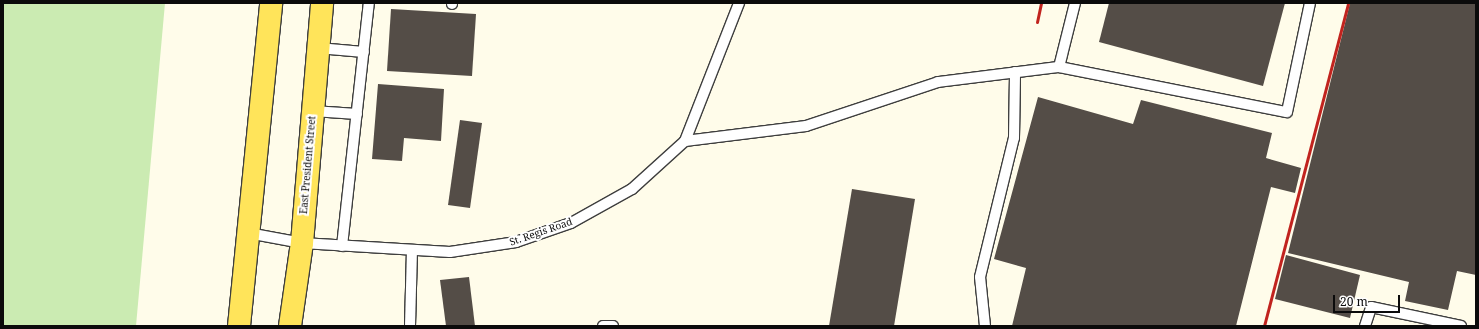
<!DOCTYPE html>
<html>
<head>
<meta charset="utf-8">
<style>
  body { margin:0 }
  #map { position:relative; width:1479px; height:329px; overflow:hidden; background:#fffcea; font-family:"Noto Serif",serif }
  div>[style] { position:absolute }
  .green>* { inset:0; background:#cbebb2 }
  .building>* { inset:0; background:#544d47 }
  .roads { filter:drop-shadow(1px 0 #3e3e3e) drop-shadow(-1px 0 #3e3e3e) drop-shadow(0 1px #3e3e3e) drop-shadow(0 -1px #3e3e3e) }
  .service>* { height:10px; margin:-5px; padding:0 5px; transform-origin:5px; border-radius:5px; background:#fff }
  .primary>* { height:22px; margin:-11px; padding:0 11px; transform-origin:11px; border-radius:11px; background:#ffe45a }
  .rail>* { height:3px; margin:-1.5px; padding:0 1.5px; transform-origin:1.5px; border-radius:1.5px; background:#c1231e }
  span { translate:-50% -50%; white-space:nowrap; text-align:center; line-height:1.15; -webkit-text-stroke:4px #fff; paint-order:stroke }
  .street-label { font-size:10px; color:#0b0b0b }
  .frame { position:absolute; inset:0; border:4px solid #0b0b0b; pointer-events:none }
  .scale { position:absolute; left:1333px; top:295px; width:67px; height:18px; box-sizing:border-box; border:2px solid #0b0b0b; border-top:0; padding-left:5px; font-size:12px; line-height:14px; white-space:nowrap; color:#0b0b0b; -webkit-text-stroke:3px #fff; paint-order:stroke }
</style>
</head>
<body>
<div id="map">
  <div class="green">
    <div style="clip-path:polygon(3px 3px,165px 3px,136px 326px,3px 326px)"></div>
  </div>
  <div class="building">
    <div style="clip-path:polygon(1109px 3px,1285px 3px,1263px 86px,1099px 42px)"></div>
    <div style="clip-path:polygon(1350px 3px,1476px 3px,1476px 275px,1457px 271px,1448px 310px,1405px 301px,1409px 282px,1288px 253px)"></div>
    <div style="clip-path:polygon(391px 9px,476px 14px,472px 76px,387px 71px)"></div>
    <div style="clip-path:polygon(378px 84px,444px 89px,441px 141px,404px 138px,402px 161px,372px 159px)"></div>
    <div style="clip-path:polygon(1038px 97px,1133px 124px,1141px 100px,1272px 133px,1266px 158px,1301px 168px,1295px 193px,1271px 187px,1236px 326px,1012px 326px,1026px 268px,994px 259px)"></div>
    <div style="clip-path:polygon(460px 120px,482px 123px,470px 208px,448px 205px)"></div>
    <div style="clip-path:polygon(852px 189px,915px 199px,894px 326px,829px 326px)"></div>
    <div style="clip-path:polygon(1286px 255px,1360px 275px,1350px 318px,1275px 299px)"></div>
    <div style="clip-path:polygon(469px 277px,475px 326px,446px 326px,440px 280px)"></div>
  </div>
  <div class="roads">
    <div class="service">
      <div style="left:1075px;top:3px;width:66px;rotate:104deg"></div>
      <div style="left:1059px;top:67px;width:232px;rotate:11.2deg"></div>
      <div style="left:1287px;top:112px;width:111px;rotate:-78.1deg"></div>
      <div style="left:452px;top:4px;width:1px;rotate:-90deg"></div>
      <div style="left:318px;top:48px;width:46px;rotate:5deg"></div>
      <div style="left:313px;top:111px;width:44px;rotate:3.9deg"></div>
      <div style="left:685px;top:141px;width:122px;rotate:-7.1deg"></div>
      <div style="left:806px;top:126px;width:139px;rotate:-18.4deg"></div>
      <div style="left:938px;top:82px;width:122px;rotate:-7.1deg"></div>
      <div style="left:248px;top:233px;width:55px;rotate:10.5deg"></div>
      <div style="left:302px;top:243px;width:148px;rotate:3.5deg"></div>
      <div style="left:450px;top:252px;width:67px;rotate:-8.6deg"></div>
      <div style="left:516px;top:242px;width:58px;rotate:-19.1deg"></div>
      <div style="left:571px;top:223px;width:70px;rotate:-29.1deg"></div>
      <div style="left:632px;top:189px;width:72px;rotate:-42.2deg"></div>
      <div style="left:685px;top:141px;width:148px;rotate:-68.6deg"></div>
      <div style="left:342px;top:246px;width:244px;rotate:-83.7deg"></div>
      <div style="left:410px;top:326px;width:75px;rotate:-88.5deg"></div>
      <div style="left:603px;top:326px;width:10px"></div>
      <div style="left:985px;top:326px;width:49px;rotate:-95.8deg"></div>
      <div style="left:980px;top:277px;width:143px;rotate:-76.3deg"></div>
      <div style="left:1014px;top:138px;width:66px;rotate:-89.1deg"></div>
      <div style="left:1365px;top:326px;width:20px;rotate:-72deg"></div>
      <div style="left:1371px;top:307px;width:92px;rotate:11.9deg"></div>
    </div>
    <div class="primary">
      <div style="left:239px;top:326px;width:325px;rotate:-84.3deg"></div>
      <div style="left:290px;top:326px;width:84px;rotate:-81.8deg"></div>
      <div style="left:302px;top:243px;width:241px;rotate:-85.2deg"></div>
    </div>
  </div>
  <div class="rail">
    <div style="left:1037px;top:22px;width:19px;rotate:-78deg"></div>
    <div style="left:1264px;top:326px;width:334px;rotate:-75.4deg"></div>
  </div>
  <div class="street-label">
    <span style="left:308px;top:165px;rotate:-85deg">East President Street</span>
    <span style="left:541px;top:232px;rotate:-19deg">St. Regis Road</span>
  </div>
  <div class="frame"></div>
  <div class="scale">20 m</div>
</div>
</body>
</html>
